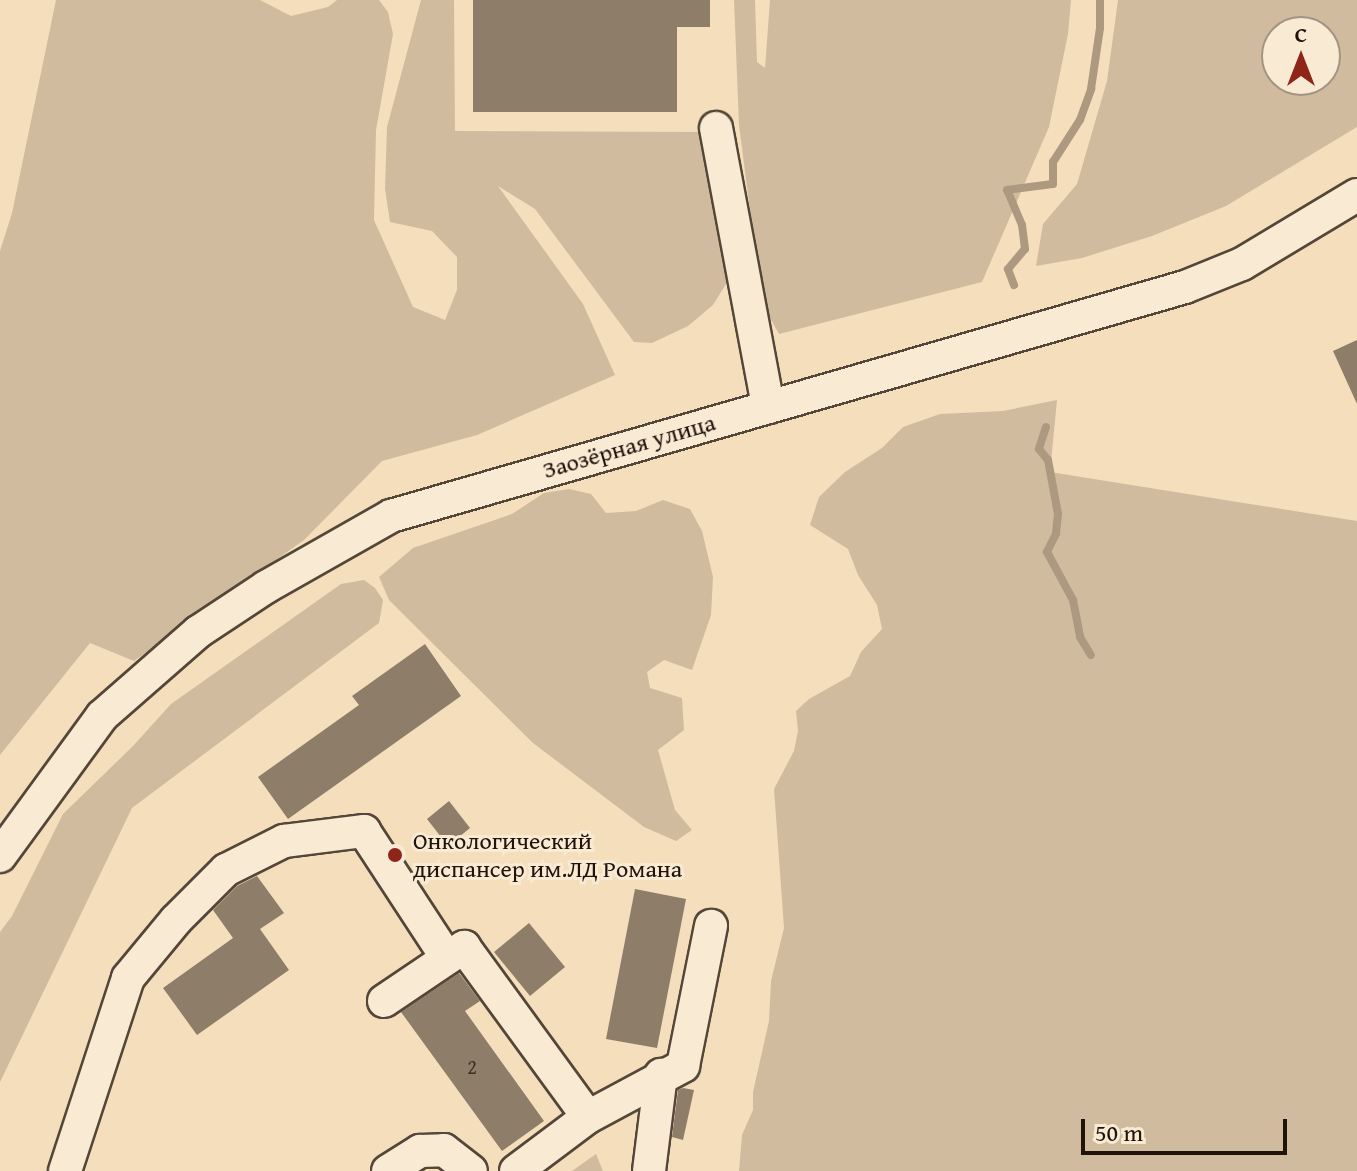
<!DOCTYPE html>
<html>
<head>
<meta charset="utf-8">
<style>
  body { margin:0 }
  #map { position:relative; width:1357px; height:1171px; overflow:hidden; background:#f4debc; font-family:"Gentium Book Plus",serif }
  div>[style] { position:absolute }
  .green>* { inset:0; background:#d0bb9e }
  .stream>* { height:8px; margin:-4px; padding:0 4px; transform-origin:4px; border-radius:4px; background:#ac9980 }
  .building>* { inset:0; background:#8e7d68 }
  .roads { filter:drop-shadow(2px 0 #544638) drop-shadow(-2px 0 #544638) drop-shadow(0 2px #544638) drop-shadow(0 -2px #544638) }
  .minor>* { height:32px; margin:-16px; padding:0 16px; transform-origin:16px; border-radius:16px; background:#f8ead3 }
  .dots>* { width:22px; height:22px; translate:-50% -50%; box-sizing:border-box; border:4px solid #f8ead3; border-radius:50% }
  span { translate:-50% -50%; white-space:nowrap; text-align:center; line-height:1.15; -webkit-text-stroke:6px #f8ead3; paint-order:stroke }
  .number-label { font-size:20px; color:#3b2e23 }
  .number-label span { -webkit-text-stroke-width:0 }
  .street-label { font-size:24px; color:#1f130c }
  .poi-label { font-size:24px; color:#1f130c }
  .left { translate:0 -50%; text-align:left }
  .north { position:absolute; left:1261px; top:16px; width:80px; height:80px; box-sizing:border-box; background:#f8ead3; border:2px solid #a19483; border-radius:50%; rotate:0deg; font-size:22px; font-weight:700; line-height:32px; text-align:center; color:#1f130c }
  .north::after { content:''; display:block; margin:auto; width:28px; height:36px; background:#8f2418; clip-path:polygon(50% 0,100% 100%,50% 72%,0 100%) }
  .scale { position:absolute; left:1081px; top:1119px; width:206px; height:36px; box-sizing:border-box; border:4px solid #1f130c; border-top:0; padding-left:10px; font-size:24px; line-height:28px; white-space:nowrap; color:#1f130c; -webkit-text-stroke:6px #f8ead3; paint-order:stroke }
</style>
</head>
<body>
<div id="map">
  <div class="green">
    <div style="clip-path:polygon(56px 0,260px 0,291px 16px,328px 7px,337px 0,379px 0,388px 12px,393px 34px,376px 130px,374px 220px,413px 307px,445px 320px,457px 290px,457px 257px,432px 231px,390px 222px,385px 189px,387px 127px,421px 0,454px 0,455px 131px,707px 132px,729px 279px,713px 305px,688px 326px,652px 343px,634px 342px,535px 209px,498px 186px,583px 304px,615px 375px,477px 435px,382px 461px,304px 540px,134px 661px,90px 643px,0 755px,0 251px,12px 213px)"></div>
    <div style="clip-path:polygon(734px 0,755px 0,757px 62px,765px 68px,770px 0,1071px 0,1068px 34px,1049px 127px,982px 282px,779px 334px,762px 303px,739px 125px)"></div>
    <div style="clip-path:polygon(evenodd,1118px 0,1357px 0,1357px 127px,1226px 206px,1152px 236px,1082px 258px,1036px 266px,1043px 224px,1077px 184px,1107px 81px,1118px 0,1277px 32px,1325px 32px,1325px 80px,1277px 80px,1277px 32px)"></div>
    <div style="clip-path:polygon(1057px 400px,1050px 472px,1357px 521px,1357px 1171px,739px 1171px,742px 1135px,753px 1110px,753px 1092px,769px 1021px,771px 981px,784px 928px,774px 789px,794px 751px,798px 731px,796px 711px,809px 699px,850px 676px,861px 652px,882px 629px,877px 605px,858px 575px,848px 549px,810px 525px,819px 497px,845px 472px,882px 448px,903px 427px,940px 414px,1003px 411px)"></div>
    <div style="clip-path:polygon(569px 489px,591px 494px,606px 513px,636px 511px,663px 500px,690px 509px,702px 531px,713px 577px,711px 615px,692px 670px,664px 660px,647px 672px,650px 688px,682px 698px,684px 730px,658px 750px,675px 810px,692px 830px,676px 841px,644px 827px,533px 743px,389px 600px,379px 577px,413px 548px,512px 514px,544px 493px)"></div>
    <div style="clip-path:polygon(364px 580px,375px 588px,383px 600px,379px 623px,132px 808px,0 1082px,0 932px,12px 916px,63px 814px,133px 746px,171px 704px,341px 584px)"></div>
    <div style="clip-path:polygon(596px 1154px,603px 1171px,572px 1171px)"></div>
  </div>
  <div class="stream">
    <div style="left:1014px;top:285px;width:17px;rotate:-111deg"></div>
    <div style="left:1008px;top:269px;width:26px;rotate:-50deg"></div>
    <div style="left:1025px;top:249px;width:24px;rotate:-97deg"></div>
    <div style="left:1022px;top:225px;width:38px;rotate:-113deg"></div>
    <div style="left:1007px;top:190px;width:46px;rotate:-7.4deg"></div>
    <div style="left:1053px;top:184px;width:22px;rotate:-90deg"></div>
    <div style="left:1053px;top:162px;width:50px;rotate:-57.3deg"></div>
    <div style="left:1080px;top:120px;width:33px;rotate:-70deg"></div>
    <div style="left:1091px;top:89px;width:62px;rotate:-81.6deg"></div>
    <div style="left:1100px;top:28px;width:28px;rotate:-90deg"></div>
    <div style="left:1046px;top:427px;width:23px;rotate:108deg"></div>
    <div style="left:1039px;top:449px;width:14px;rotate:51deg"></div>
    <div style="left:1048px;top:460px;width:55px;rotate:79.5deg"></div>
    <div style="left:1058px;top:514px;width:20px;rotate:96deg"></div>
    <div style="left:1056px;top:534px;width:20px;rotate:117deg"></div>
    <div style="left:1047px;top:552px;width:55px;rotate:61.6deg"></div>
    <div style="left:1073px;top:600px;width:38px;rotate:79deg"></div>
    <div style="left:1080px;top:637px;width:21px;rotate:59deg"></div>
  </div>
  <div class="building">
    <div style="clip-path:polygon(473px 0,710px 0,710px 27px,677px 27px,677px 112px,473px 112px)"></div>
    <div style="clip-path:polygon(1357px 340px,1357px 404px,1333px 351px)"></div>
    <div style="clip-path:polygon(425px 644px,461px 696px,288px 819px,258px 777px,359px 705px,352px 696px)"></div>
    <div style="clip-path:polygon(449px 801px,470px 828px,448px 846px,427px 819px)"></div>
    <div style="clip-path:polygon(257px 876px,284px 913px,260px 929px,289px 970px,197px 1035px,163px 988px,233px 938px,213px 910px,237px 886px)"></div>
    <div style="clip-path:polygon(635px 889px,686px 899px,657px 1048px,606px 1039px)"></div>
    <div style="clip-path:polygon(529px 923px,565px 967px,530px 996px,494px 952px)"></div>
    <div style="clip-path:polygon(459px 973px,480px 1001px,465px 1011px,544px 1121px,502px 1151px,401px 1012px)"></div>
    <div style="clip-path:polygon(683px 1088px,694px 1090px,683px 1140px,672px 1137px,678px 1090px)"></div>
  </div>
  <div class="roads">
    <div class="minor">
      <div style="left:716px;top:128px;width:284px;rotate:79.4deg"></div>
      <div style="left:0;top:856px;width:173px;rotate:-53.9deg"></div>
      <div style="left:102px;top:716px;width:128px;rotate:-41.2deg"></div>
      <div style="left:198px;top:632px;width:82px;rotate:-33.5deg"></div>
      <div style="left:266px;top:587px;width:144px;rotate:-29.6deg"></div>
      <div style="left:391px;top:516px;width:826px;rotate:-16.09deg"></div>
      <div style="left:1185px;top:287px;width:61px;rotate:-22deg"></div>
      <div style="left:1242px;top:264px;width:134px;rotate:-31deg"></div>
      <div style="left:384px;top:1001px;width:97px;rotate:-34deg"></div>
      <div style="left:464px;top:947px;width:210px;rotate:53.9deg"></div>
      <div style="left:588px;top:1117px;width:90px;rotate:143.1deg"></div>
      <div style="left:588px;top:1117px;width:108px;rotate:-28.2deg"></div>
      <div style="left:683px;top:1066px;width:143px;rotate:-78.7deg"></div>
      <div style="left:65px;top:1171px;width:203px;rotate:-71.9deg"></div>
      <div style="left:128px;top:978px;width:75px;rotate:-50.4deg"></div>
      <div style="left:176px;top:920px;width:71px;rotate:-45deg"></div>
      <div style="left:226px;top:870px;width:65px;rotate:-26.6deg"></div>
      <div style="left:284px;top:841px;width:81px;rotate:-7.1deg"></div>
      <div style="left:364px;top:831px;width:152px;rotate:56.8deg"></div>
      <div style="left:388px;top:1171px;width:38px;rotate:-32deg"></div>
      <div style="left:420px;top:1151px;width:24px;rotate:-2deg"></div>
      <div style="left:444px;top:1150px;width:34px;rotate:38deg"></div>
      <div style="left:649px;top:1171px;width:97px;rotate:-82.9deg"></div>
    </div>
  </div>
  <div class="dots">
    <div style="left:395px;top:855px;background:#8f2418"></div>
  </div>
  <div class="number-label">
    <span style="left:472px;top:1066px">2</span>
  </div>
  <div class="street-label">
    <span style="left:629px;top:446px;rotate:-16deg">Заозёрная улица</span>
  </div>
  <div class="poi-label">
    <span class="left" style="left:413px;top:855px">Онкологический<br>диспансер им.ЛД Романа</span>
  </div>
  <div class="north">С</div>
  <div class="scale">50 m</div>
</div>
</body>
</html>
